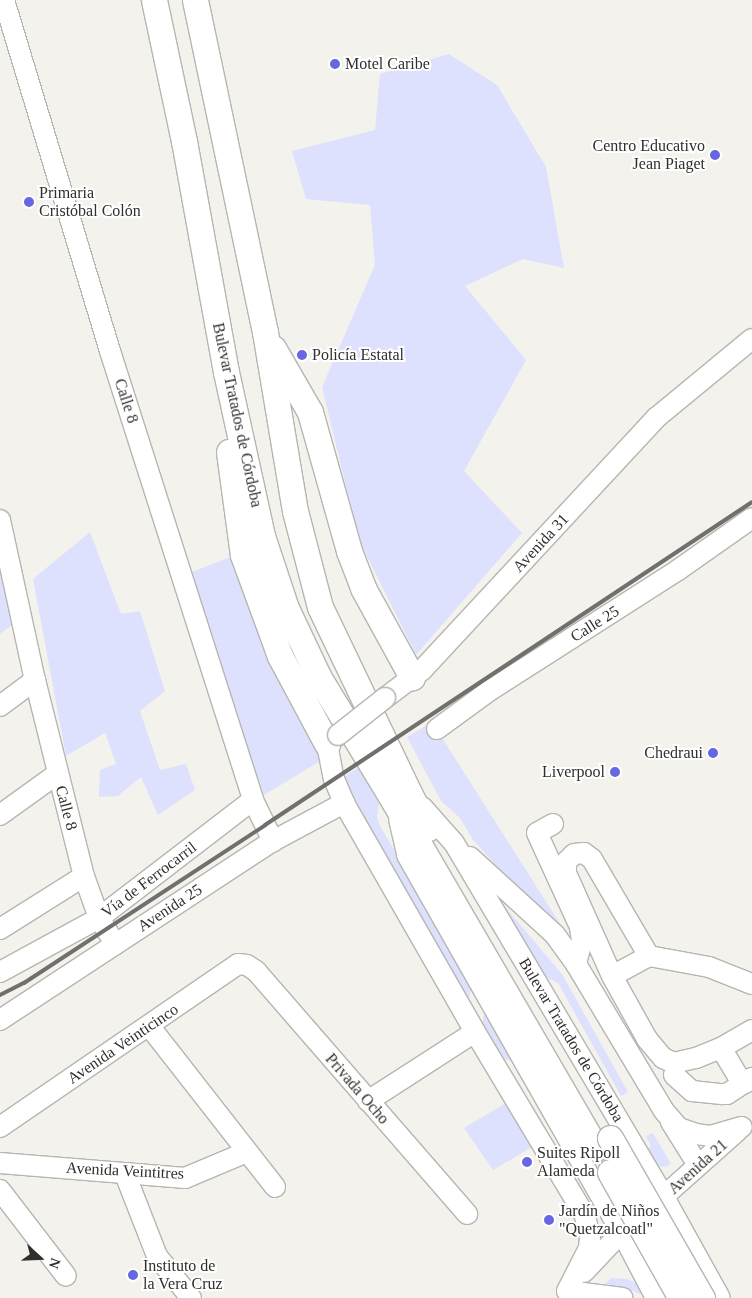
<!DOCTYPE html>
<html>
<head>
<meta charset="utf-8">
<style>
  body { margin:0 }
  #map { position:relative; width:752px; height:1298px; overflow:hidden; background:#f4f2ec; font-family:Georgia,serif }
  div>[style] { position:absolute }
  .green>* { inset:0; background:#dde1fe }
  .roads { filter:drop-shadow(1px 0 #b7b5b0) drop-shadow(-1px 0 #b7b5b0) drop-shadow(0 1px #b7b5b0) drop-shadow(0 -1px #b7b5b0) }
  .minor>* { height:20px; margin:-10px; padding:0 10px; transform-origin:10px; border-radius:10px; background:#fff }
  .major>* { height:25px; margin:-12.5px; padding:0 12.5px; transform-origin:12.5px; border-radius:12.5px; background:#fff }
  .rail>* { height:4px; margin:-2px; padding:0 2px; transform-origin:2px; border-radius:2px; background:#72706d }
  .bridges { filter:drop-shadow(1px 0 #b7b5b0) drop-shadow(-1px 0 #b7b5b0) drop-shadow(0 1px #b7b5b0) drop-shadow(0 -1px #b7b5b0) }
  .minor-bridge>* { height:20px; margin:-10px; padding:0 10px; transform-origin:10px; border-radius:10px; background:#fff }
  .major-bridge>* { height:25px; margin:-12.5px; padding:0 12.5px; transform-origin:12.5px; border-radius:12.5px; background:#fff }
  .dots>* { width:14px; height:14px; translate:-50% -50%; box-sizing:border-box; border:2px solid #fff; border-radius:50% }
  span { translate:-50% -50%; white-space:nowrap; text-align:center; line-height:1.15; -webkit-text-stroke:4px #fff; paint-order:stroke }
  .poi-label { font-size:16px; color:#302f2d }
  .left { translate:0 -50%; text-align:left }
  .right { translate:-100% -50%; text-align:right }
  .street-label { font-size:16px; color:#302f2d }
  .north { position:absolute; left:15px; top:1233px; width:50px; height:50px; -webkit-text-stroke:4px #fff; paint-order:stroke; rotate:110deg; font-size:14px; font-weight:700; line-height:20px; text-align:center; color:#302f2d }
  .north::after { content:''; display:block; margin:auto; width:18px; height:22px; background:#302f2d; clip-path:polygon(50% 0,100% 100%,50% 72%,0 100%) }
</style>
</head>
<body>
<div id="map">
  <div class="green">
    <div style="clip-path:polygon(449px 54px,497px 85px,546px 167px,564px 268px,523px 259px,465px 286px,526px 360px,464px 471px,522px 533px,416px 655px,359px 540px,322px 387px,375px 265px,370px 205px,306px 199px,292px 151px,375px 130px,380px 74px)"></div>
    <div style="clip-path:polygon(90px 532px,121px 614px,140px 611px,165px 691px,140px 711px,160px 770px,186px 764px,195px 790px,158px 815px,141px 777px,118px 796px,99px 797px,100px 770px,116px 764px,105px 733px,66px 756px,33px 579px)"></div>
    <div style="clip-path:polygon(233px 556px,270px 662px,322px 760px,264px 795px,187px 574px)"></div>
    <div style="clip-path:polygon(0 569px,16px 622px,0 634px)"></div>
    <div style="clip-path:polygon(432px 722px,571px 941px,560px 937px,473px 840px,460px 818px,441px 801px,407px 737px)"></div>
    <div style="clip-path:polygon(358px 768px,379px 803px,377px 816px,379px 824px,472px 986px,468px 1001px,342px 778px)"></div>
    <div style="clip-path:polygon(500px 901px,562px 974px,628px 1092px,621px 1096px,558px 983px,545px 977px)"></div>
    <div style="clip-path:polygon(485px 1010px,514px 1062px,499px 1057px,481px 1028px)"></div>
    <div style="clip-path:polygon(506px 1103px,532px 1147px,493px 1170px,464px 1128px)"></div>
    <div style="clip-path:polygon(653px 1133px,671px 1164px,664px 1167px,654px 1165px,646px 1150px,651px 1146px,646px 1136px)"></div>
    <div style="clip-path:polygon(611px 1278px,628px 1279px,635px 1283px,646px 1294px,645px 1296px,626px 1288px,605px 1284px)"></div>
  </div>
  <div class="roads">
    <div class="minor">
      <div style="left:4px;top:0;width:367px;rotate:73.2deg"></div>
      <div style="left:110px;top:351px;width:471px;rotate:72.3deg"></div>
      <div style="left:253px;top:800px;width:46px;rotate:64deg"></div>
      <div style="left:0;top:520px;width:164px;rotate:77.7deg"></div>
      <div style="left:35px;top:680px;width:202px;rotate:76deg"></div>
      <div style="left:84px;top:876px;width:45px;rotate:70.3deg"></div>
      <div style="left:99px;top:918px;width:31px;rotate:58deg"></div>
      <div style="left:385px;top:698px;width:46px;rotate:-37.1deg"></div>
      <div style="left:422px;top:670px;width:344px;rotate:-47.1deg"></div>
      <div style="left:656px;top:418px;width:124px;rotate:-39.5deg"></div>
      <div style="left:0;top:706px;width:44px;rotate:-36.6deg"></div>
      <div style="left:437px;top:729px;width:64px;rotate:-36.2deg"></div>
      <div style="left:489px;top:691px;width:224px;rotate:-32.6deg"></div>
      <div style="left:678px;top:570px;width:90px;rotate:-35.1deg"></div>
      <div style="left:338px;top:735px;width:14px;rotate:141deg"></div>
      <div style="left:327px;top:744px;width:36px;rotate:79deg"></div>
      <div style="left:334px;top:779px;width:26px;rotate:67deg"></div>
      <div style="left:344px;top:803px;width:264px;rotate:60.2deg"></div>
      <div style="left:475px;top:1032px;width:214px;rotate:59.1deg"></div>
      <div style="left:585px;top:1216px;width:22px;rotate:77deg"></div>
      <div style="left:590px;top:1237px;width:11px;rotate:95deg"></div>
      <div style="left:589px;top:1248px;width:48px;rotate:117.1deg"></div>
      <div style="left:422px;top:807px;width:48px;rotate:48.4deg"></div>
      <div style="left:454px;top:843px;width:412px;rotate:59.3deg"></div>
      <div style="left:664px;top:1197px;width:115px;rotate:61deg"></div>
      <div style="left:0;top:815px;width:70px;rotate:-35.7deg"></div>
      <div style="left:399px;top:819px;width:37px;rotate:77deg"></div>
      <div style="left:407px;top:855px;width:433px;rotate:60.4deg"></div>
      <div style="left:621px;top:1231px;width:76px;rotate:62.4deg"></div>
      <div style="left:553px;top:824px;width:18px;rotate:151deg"></div>
      <div style="left:537px;top:833px;width:103px;rotate:65.4deg"></div>
      <div style="left:580px;top:927px;width:14px;rotate:82deg"></div>
      <div style="left:582px;top:941px;width:24px;rotate:105deg"></div>
      <div style="left:470px;top:857px;width:115px;rotate:42.5deg"></div>
      <div style="left:555px;top:935px;width:36px;rotate:54deg"></div>
      <div style="left:576px;top:964px;width:171px;rotate:59.1deg"></div>
      <div style="left:664px;top:1111px;width:23px;rotate:49deg"></div>
      <div style="left:679px;top:1128px;width:18px;rotate:19deg"></div>
      <div style="left:696px;top:1134px;width:14px;rotate:8deg"></div>
      <div style="left:710px;top:1136px;width:33px;rotate:-16deg"></div>
      <div style="left:0;top:929px;width:99px;rotate:-32.2deg"></div>
      <div style="left:649px;top:956px;width:42px;rotate:151.6deg"></div>
      <div style="left:612px;top:976px;width:72px;rotate:60.9deg"></div>
      <div style="left:647px;top:1039px;width:25px;rotate:50deg"></div>
      <div style="left:663px;top:1058px;width:12px;rotate:24deg"></div>
      <div style="left:674px;top:1063px;width:23px;rotate:-13deg"></div>
      <div style="left:696px;top:1058px;width:27px;rotate:-22deg"></div>
      <div style="left:721px;top:1048px;width:36px;rotate:-30deg"></div>
      <div style="left:0;top:972px;width:113px;rotate:-28.6deg"></div>
      <div style="left:99px;top:918px;width:194px;rotate:-37.5deg"></div>
      <div style="left:612px;top:976px;width:113px;rotate:-114.1deg"></div>
      <div style="left:566px;top:873px;width:11px;rotate:-90deg"></div>
      <div style="left:566px;top:862px;width:11px;rotate:-45deg"></div>
      <div style="left:574px;top:854px;width:10px;rotate:-6deg"></div>
      <div style="left:584px;top:853px;width:10px;rotate:37deg"></div>
      <div style="left:592px;top:859px;width:113px;rotate:59.6deg"></div>
      <div style="left:649px;top:956px;width:61px;rotate:10.4deg"></div>
      <div style="left:709px;top:967px;width:46px;rotate:21.6deg"></div>
      <div style="left:0;top:1020px;width:326px;rotate:-33.3deg"></div>
      <div style="left:273px;top:841px;width:81px;rotate:-28.2deg"></div>
      <div style="left:150px;top:1027px;width:203px;rotate:52deg"></div>
      <div style="left:721px;top:1048px;width:33px;rotate:59deg"></div>
      <div style="left:738px;top:1076px;width:10px;rotate:45deg"></div>
      <div style="left:674px;top:1075px;width:24px;rotate:42deg"></div>
      <div style="left:692px;top:1091px;width:30px;rotate:6deg"></div>
      <div style="left:722px;top:1094px;width:5px"></div>
      <div style="left:727px;top:1094px;width:30px;rotate:-33deg"></div>
      <div style="left:368px;top:1101px;width:127px;rotate:-32.8deg"></div>
      <div style="left:671px;top:1122px;width:51px;rotate:57.9deg"></div>
      <div style="left:0;top:1127px;width:288px;rotate:-34.4deg"></div>
      <div style="left:238px;top:964px;width:9px;rotate:6deg"></div>
      <div style="left:247px;top:965px;width:11px;rotate:34deg"></div>
      <div style="left:256px;top:971px;width:322px;rotate:49deg"></div>
      <div style="left:0;top:1163px;width:186px;rotate:4.6deg"></div>
      <div style="left:185px;top:1178px;width:67px;rotate:-22.8deg"></div>
      <div style="left:125px;top:1174px;width:88px;rotate:68.7deg"></div>
      <div style="left:157px;top:1256px;width:54px;rotate:51deg"></div>
      <div style="left:0;top:1190px;width:108px;rotate:52.5deg"></div>
      <div style="left:654px;top:1205px;width:111px;rotate:-41.7deg"></div>
      <div style="left:584px;top:1272px;width:66px;rotate:-46.8deg"></div>
      <div style="left:567px;top:1291px;width:56px;rotate:7.1deg"></div>
    </div>
    <div class="major">
      <div style="left:154px;top:0;width:144px;rotate:78deg"></div>
      <div style="left:184px;top:141px;width:235px;rotate:79.7deg"></div>
      <div style="left:226px;top:372px;width:168px;rotate:77.6deg"></div>
      <div style="left:262px;top:536px;width:76px;rotate:71.6deg"></div>
      <div style="left:286px;top:608px;width:77px;rotate:64.8deg"></div>
      <div style="left:319px;top:678px;width:146px;rotate:58.7deg"></div>
      <div style="left:395px;top:803px;width:399px;rotate:59.8deg"></div>
      <div style="left:195px;top:0;width:339px;rotate:78.1deg"></div>
      <div style="left:265px;top:332px;width:181px;rotate:80.5deg"></div>
      <div style="left:295px;top:511px;width:99px;rotate:75.4deg"></div>
      <div style="left:320px;top:607px;width:206px;rotate:64.4deg"></div>
      <div style="left:409px;top:793px;width:40px;rotate:62deg"></div>
      <div style="left:273px;top:348px;width:74px;rotate:60deg"></div>
      <div style="left:310px;top:412px;width:144px;rotate:74.3deg"></div>
      <div style="left:349px;top:551px;width:40px;rotate:69deg"></div>
      <div style="left:363px;top:588px;width:102px;rotate:61.2deg"></div>
      <div style="left:229px;top:452px;width:104px;rotate:82.3deg"></div>
      <div style="left:243px;top:555px;width:108px;rotate:69.9deg"></div>
      <div style="left:280px;top:656px;width:100px;rotate:61.9deg"></div>
    </div>
  </div>
  <div class="rail">
    <div style="left:0;top:995px;width:27px;rotate:-27deg"></div>
    <div style="left:24px;top:983px;width:288px;rotate:-33.2deg"></div>
    <div style="left:265px;top:825px;width:584px;rotate:-33.55deg"></div>
  </div>
  <div class="bridges">
    <div class="minor-bridge">
      <div style="left:338px;top:735px;width:60px;rotate:-38.2deg"></div>
    </div>
    <div class="major-bridge">
      <div style="left:610px;top:1138px;width:185px;rotate:60.1deg"></div>
      <div style="left:610px;top:1172px;width:145px;rotate:60.6deg"></div>
    </div>
  </div>
  <div class="dots">
    <div style="left:335px;top:64px;background:#6767e1"></div>
    <div style="left:715px;top:155px;background:#6767e1"></div>
    <div style="left:29px;top:202px;background:#6767e1"></div>
    <div style="left:302px;top:355px;background:#6767e1"></div>
    <div style="left:713px;top:753px;background:#6767e1"></div>
    <div style="left:615px;top:772px;background:#6767e1"></div>
    <div style="left:527px;top:1162px;background:#6767e1"></div>
    <div style="left:549px;top:1220px;background:#6767e1"></div>
    <div style="left:133px;top:1275px;background:#6767e1"></div>
  </div>
  <div class="poi-label">
    <span class="left" style="left:345px;top:64px">Motel Caribe</span>
    <span class="right" style="left:705px;top:155px">Centro Educativo<br>Jean Piaget</span>
    <span class="left" style="left:39px;top:202px">Primaria<br>Cristóbal Colón</span>
    <span class="left" style="left:312px;top:355px">Policía Estatal</span>
    <span class="right" style="left:703px;top:753px">Chedraui</span>
    <span class="right" style="left:605px;top:772px">Liverpool</span>
    <span class="left" style="left:537px;top:1162px">Suites Ripoll<br>Alameda</span>
    <span class="left" style="left:559px;top:1220px">Jardín de Niños<br>"Quetzalcoatl"</span>
    <span class="left" style="left:143px;top:1275px">Instituto de<br>la Vera Cruz</span>
  </div>
  <div class="street-label">
    <span style="left:126px;top:401px;rotate:72deg">Calle 8</span>
    <span style="left:237px;top:415px;rotate:78deg">Bulevar Tratados de Córdoba</span>
    <span style="left:541px;top:543px;rotate:-47deg">Avenida 31</span>
    <span style="left:595px;top:624px;rotate:-32deg">Calle 25</span>
    <span style="left:66px;top:808px;rotate:75deg">Calle 8</span>
    <span style="left:149px;top:880px;rotate:-37deg">Vía de Ferrocarril</span>
    <span style="left:170px;top:908px;rotate:-33deg">Avenida 25</span>
    <span style="left:571px;top:1040px;rotate:59deg">Bulevar Tratados de Córdoba</span>
    <span style="left:123px;top:1044px;rotate:-34deg">Avenida Veinticinco</span>
    <span style="left:357px;top:1089px;rotate:49deg">Privada Ocho</span>
    <span style="left:698px;top:1167px;rotate:-42deg">Avenida 21</span>
    <span style="left:125px;top:1171px;rotate:3deg">Avenida Veintitres</span>
  </div>
  <div class="north">N</div>
</div>
</body>
</html>
